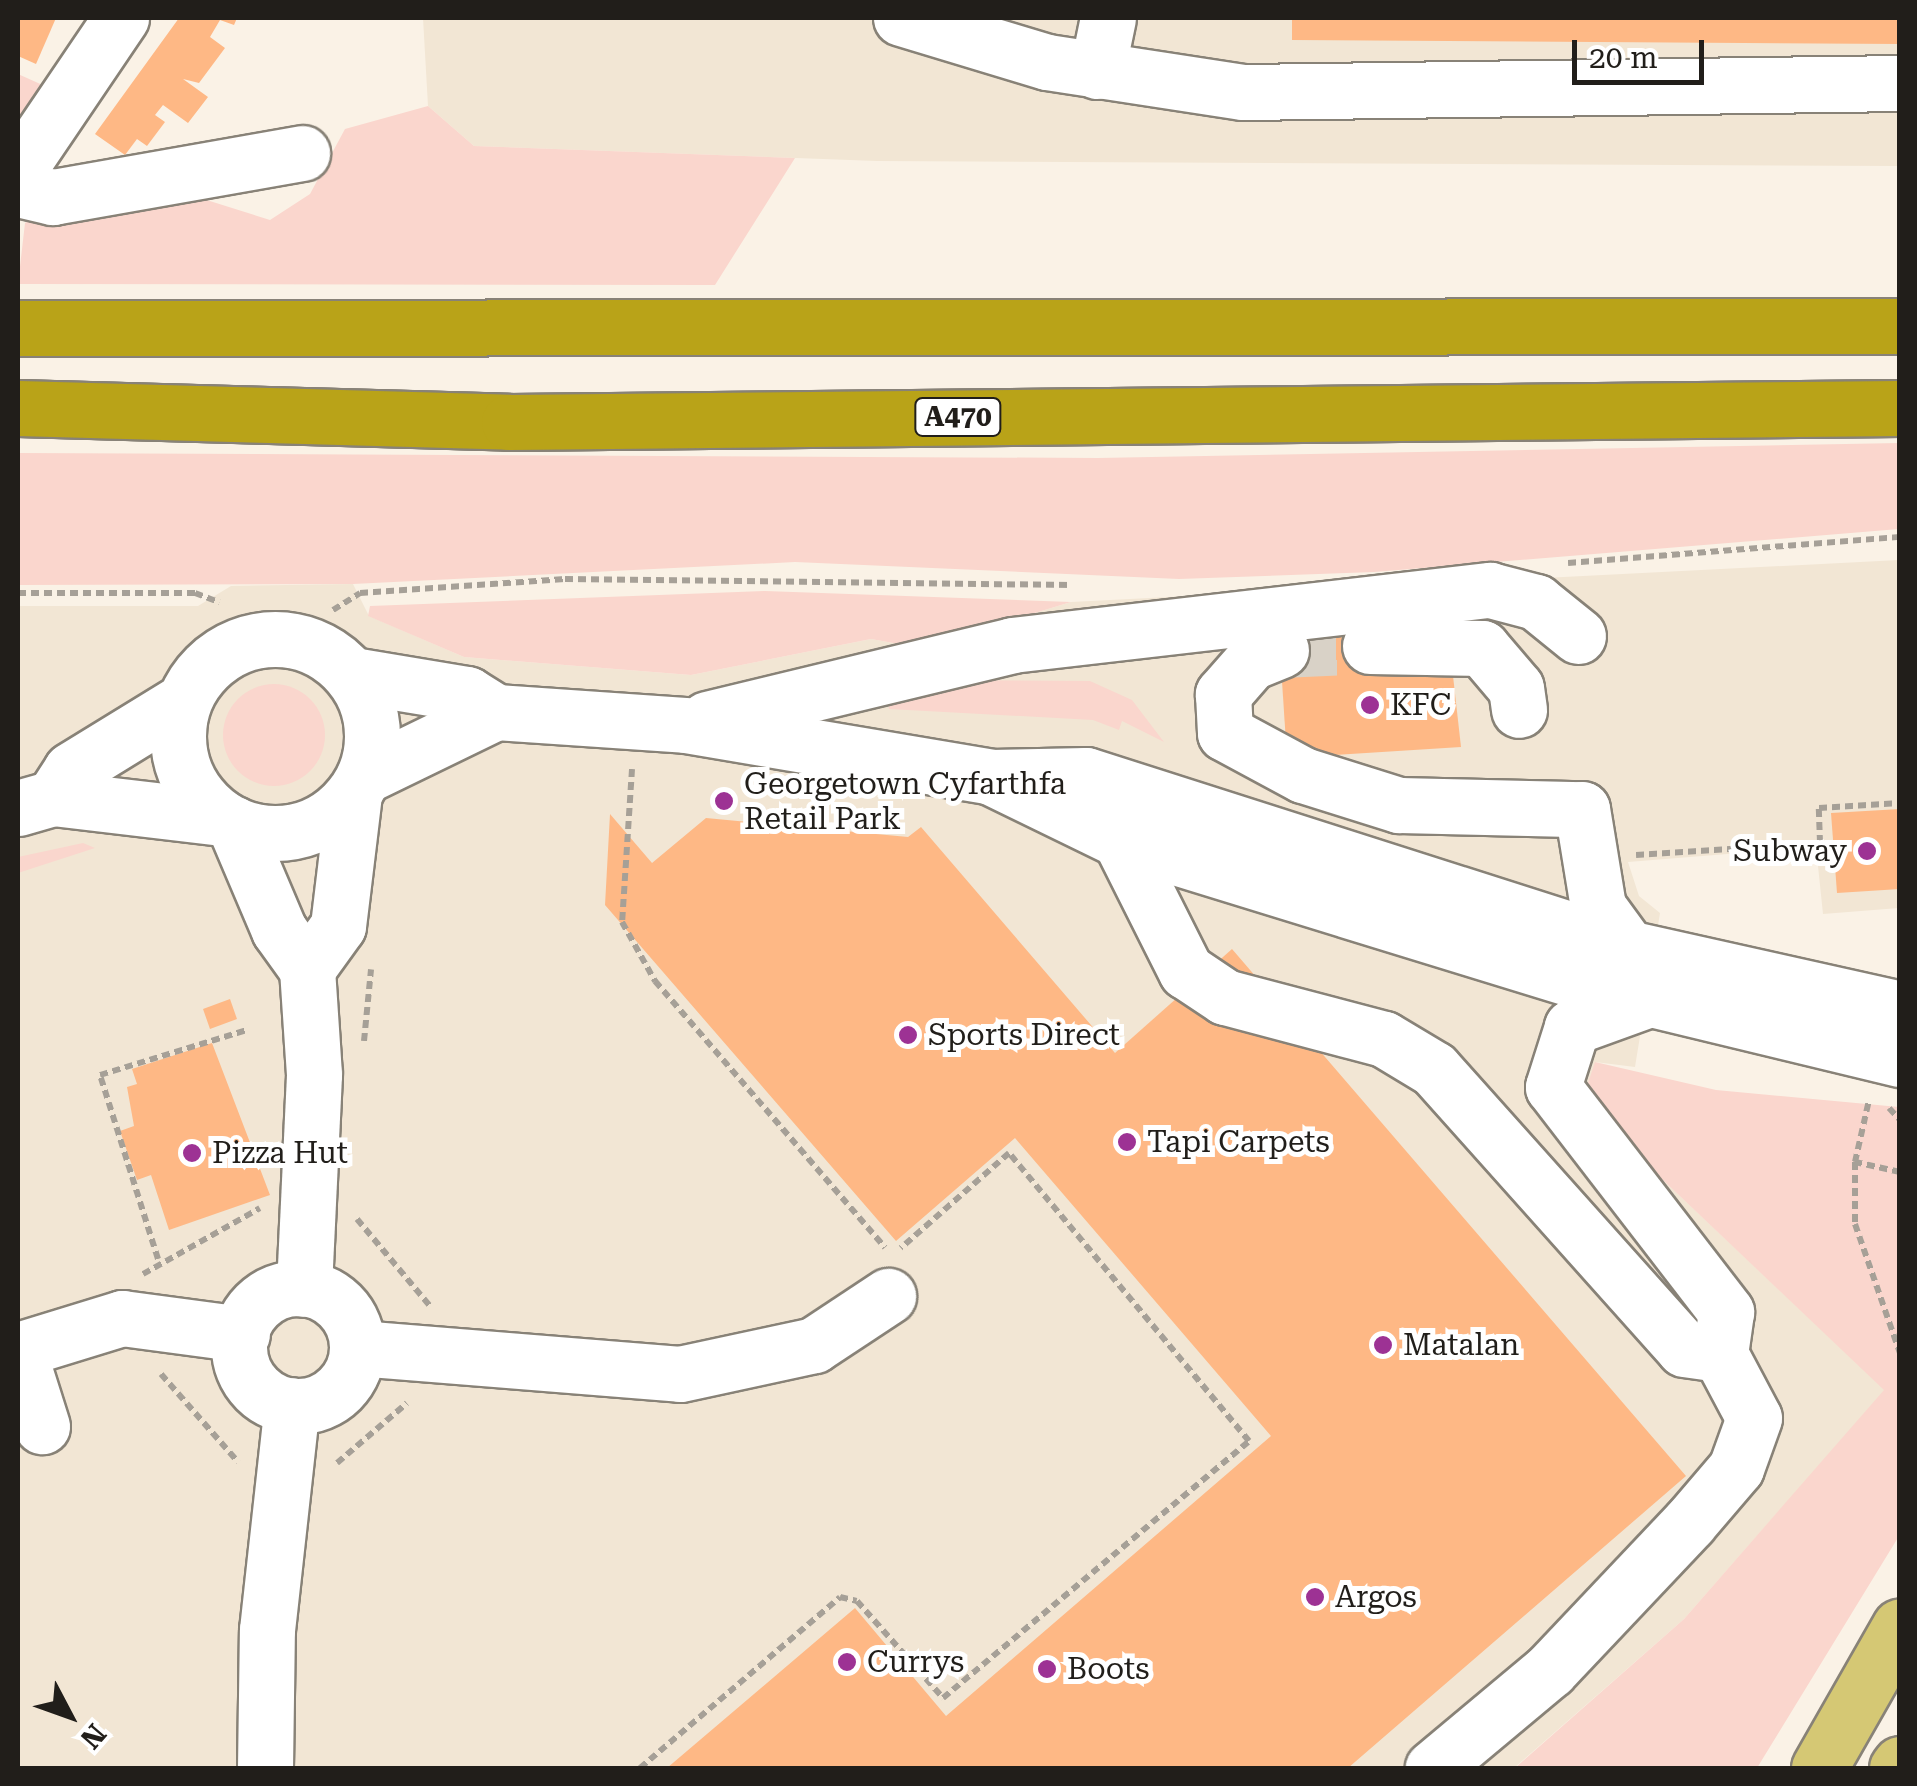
<!DOCTYPE html>
<html>
<head>
<meta charset="utf-8">
<style>
  body { margin:0 }
  #map { position:relative; width:1917px; height:1786px; overflow:hidden; background:#faf2e6; font-family:"Roboto Serif",serif }
  div>[style] { position:absolute }
  .built>* { inset:0; background:#f2e6d4 }
  .green>* { inset:0; background:#fad6cd }
  .round { border-radius:50% }
  .building>* { inset:0; background:#feb885 }
  .minor-tunnel>* { height:55px; margin-top:-27.5px; transform-origin:0; background:repeating-linear-gradient(90deg,#d9d2c7 0 55px,transparent 0 83px) }
  .path>* { height:6px; margin-top:-3px; transform-origin:0; background:repeating-linear-gradient(90deg,#a6a097 0 8px,transparent 0 13px) }
  .roads { filter:drop-shadow(2px 0 #888277) drop-shadow(-2px 0 #888277) drop-shadow(0 2px #888277) drop-shadow(0 -2px #888277) }
  .minor>* { height:55px; margin:-27.5px; padding:0 27.5px; transform-origin:27.5px; border-radius:27.5px; background:#fff }
  .minor>.ring { margin:-27.5px; padding:0; box-sizing:content-box; background:none; border:55px solid #fff; border-radius:50% }
  .major>* { height:55px; margin:-27.5px; padding:0 27.5px; transform-origin:27.5px; border-radius:27.5px; background:#d5c874 }
  .highway>* { height:55px; margin:-27.5px; padding:0 27.5px; transform-origin:27.5px; border-radius:27.5px; background:#b9a318 }
  .dots>* { width:28px; height:28px; translate:-50% -50%; box-sizing:border-box; border:5px solid #fff; border-radius:50% }
  span { translate:-50% -50%; white-space:nowrap; text-align:center; line-height:1.15; -webkit-text-stroke:10px #fff; paint-order:stroke }
  .shield-label span { padding:2px 8px; background:#fff; border:2px solid; border-radius:8px; -webkit-text-stroke-width:0 }
  .shield-label { font-size:28px; color:#211e1a; font-weight:700 }
  .poi-label { font-size:30px; color:#211e1a }
  .left { translate:0 -50%; text-align:left }
  .right { translate:-100% -50%; text-align:right }
  .frame { position:absolute; inset:0; border:20px solid #211e1a; pointer-events:none }
  .north { position:absolute; left:20px; top:1666px; width:100px; height:100px; -webkit-text-stroke:8px #fff; paint-order:stroke; rotate:131deg; font-size:28px; font-weight:700; line-height:40px; text-align:center; color:#211e1a }
  .north::after { content:''; display:block; margin:auto; width:35px; height:45px; background:#211e1a; clip-path:polygon(50% 0,100% 100%,50% 72%,0 100%) }
  .scale { position:absolute; left:1572px; top:40px; width:132px; height:45px; box-sizing:border-box; border:5px solid #211e1a; border-top:0; padding-left:12px; font-size:30px; line-height:35px; white-space:nowrap; color:#211e1a; -webkit-text-stroke:8px #fff; paint-order:stroke }
</style>
</head>
<body>
<div id="map">
  <div class="built">
    <div style="clip-path:polygon(423px 18px,1899px 18px,1899px 166px,877px 161px,474px 146px,428px 106px)"></div>
    <div style="clip-path:polygon(1899px 560px,1899px 908px,1823px 914px,1816px 847px,1628px 862px,1639px 896px,1660px 913px,1635px 1067px,1595px 1062px,1644px 1162px,1885px 1390px,1684px 1619px,1514px 1768px,18px 1768px,18px 606px,198px 606px,231px 586px,353px 584px,369px 616px,464px 657px,691px 675px,871px 639px,921px 648px,1071px 602px)"></div>
  </div>
  <div class="green">
    <div style="clip-path:polygon(18px 74px,47px 87px,18px 127px)"></div>
    <div style="clip-path:polygon(428px 106px,474px 146px,795px 158px,715px 285px,18px 284px,25px 223px,54px 206px,197px 197px,270px 220px,310px 194px,345px 129px)"></div>
    <div style="clip-path:polygon(1899px 443px,1899px 529px,1374px 572px,1179px 579px,795px 562px,353px 584px,18px 585px,18px 453px,1098px 458px)"></div>
    <div style="clip-path:polygon(765px 591px,1071px 602px,921px 648px,871px 639px,691px 675px,464px 657px,368px 616px,370px 606px)"></div>
    <div style="clip-path:polygon(927px 680px,1090px 681px,1132px 700px,1164px 742px,1122px 721px,1119px 730px,1093px 720px,889px 709px,886px 690px)"></div>
    <div class="round" style="left:223px;top:684px;width:102px;height:102px"></div>
    <div style="clip-path:polygon(83px 843px,95px 848px,18px 873px,18px 857px)"></div>
    <div style="clip-path:polygon(1595px 1062px,1716px 1090px,1899px 1107px,1899px 1536px,1757px 1768px,1515px 1768px,1684px 1619px,1884px 1390px,1644px 1162px,1597px 1103px,1588px 1083px)"></div>
  </div>
  <div class="building">
    <div style="clip-path:polygon(18px 18px,56px 18px,36px 64px,18px 56px)"></div>
    <div style="clip-path:polygon(179px 18px,237px 18px,234px 25px,220px 20px,210px 37px,225px 48px,199px 83px,183px 79px,208px 97px,188px 123px,163px 105px,155px 115px,165px 122px,147px 146px,137px 139px,125px 155px,95px 134px)"></div>
    <div style="clip-path:polygon(1292px 18px,1900px 18px,1900px 44px,1292px 40px)"></div>
    <div style="clip-path:polygon(1369px 629px,1451px 658px,1461px 747px,1287px 758px,1279px 635px)"></div>
    <div style="clip-path:polygon(1900px 809px,1900px 889px,1837px 893px,1831px 813px)"></div>
    <div style="clip-path:polygon(610px 814px,652px 863px,706px 818px,908px 837px,921px 827px,1115px 1053px,1232px 949px,1686px 1476px,1348px 1768px,667px 1768px,855px 1608px,946px 1716px,1271px 1436px,1015px 1138px,896px 1241px,605px 905px)"></div>
    <div style="clip-path:polygon(230px 999px,237px 1019px,210px 1029px,203px 1009px)"></div>
    <div style="clip-path:polygon(212px 1043px,270px 1195px,169px 1230px,151px 1175px,137px 1180px,120px 1131px,134px 1126px,127px 1087px,137px 1084px,132px 1069px)"></div>
  </div>
  <div class="minor-tunnel">
    <div style="left:1281px;top:650px;width:89px;rotate:-2.6deg"></div>
  </div>
  <div class="path">
    <div style="left:1568px;top:563px;width:333px;rotate:-4.5deg"></div>
    <div style="left:18px;top:593px;width:177px"></div>
    <div style="left:195px;top:593px;width:26px;rotate:21deg"></div>
    <div style="left:333px;top:610px;width:32px;rotate:-32deg"></div>
    <div style="left:360px;top:593px;width:205px;rotate:-3.9deg"></div>
    <div style="left:565px;top:579px;width:507px;rotate:0.68deg"></div>
    <div style="left:632px;top:769px;width:153px;rotate:93.7deg"></div>
    <div style="left:622px;top:922px;width:68px;rotate:60.8deg"></div>
    <div style="left:655px;top:981px;width:352px;rotate:49.2deg"></div>
    <div style="left:1636px;top:855px;width:184px;rotate:-3.7deg"></div>
    <div style="left:1820px;top:843px;width:35px;rotate:-92deg"></div>
    <div style="left:1819px;top:808px;width:81px;rotate:-3.5deg"></div>
    <div style="left:364px;top:1041px;width:72px;rotate:-84.4deg"></div>
    <div style="left:1889px;top:1108px;width:16px;rotate:47deg"></div>
    <div style="left:1855px;top:1162px;width:64px;rotate:-77.3deg"></div>
    <div style="left:1900px;top:1172px;width:46px;rotate:-167.5deg"></div>
    <div style="left:1855px;top:1162px;width:62px;rotate:90deg"></div>
    <div style="left:1855px;top:1224px;width:137px;rotate:70.8deg"></div>
    <div style="left:357px;top:1219px;width:114px;rotate:50deg"></div>
    <div style="left:158px;top:1259px;width:193px;rotate:-107.5deg"></div>
    <div style="left:100px;top:1075px;width:154px;rotate:-17deg"></div>
    <div style="left:143px;top:1274px;width:134px;rotate:-29.4deg"></div>
    <div style="left:161px;top:1374px;width:117px;rotate:48.8deg"></div>
    <div style="left:337px;top:1463px;width:92px;rotate:-40.6deg"></div>
    <div style="left:640px;top:1768px;width:263px;rotate:-40.5deg"></div>
    <div style="left:840px;top:1597px;width:17px;rotate:13deg"></div>
    <div style="left:857px;top:1601px;width:130px;rotate:48.4deg"></div>
    <div style="left:943px;top:1698px;width:400px;rotate:-40deg"></div>
    <div style="left:1249px;top:1441px;width:375px;rotate:-129.8deg"></div>
    <div style="left:1009px;top:1153px;width:144px;rotate:138.7deg"></div>
  </div>
  <div class="roads">
    <div class="minor">
      <div style="left:901px;top:18px;width:152px;rotate:16.8deg"></div>
      <div style="left:1047px;top:62px;width:198px;rotate:8.7deg"></div>
      <div style="left:1243px;top:92px;width:657px;rotate:-0.78deg"></div>
      <div style="left:1097px;top:71px;width:54px;rotate:-78.3deg"></div>
      <div style="left:18px;top:170px;width:184px;rotate:-55.9deg"></div>
      <div style="left:18px;top:189px;width:36px;rotate:13deg"></div>
      <div style="left:53px;top:197px;width:253px;rotate:-10deg"></div>
      <div class="ring" style="left:178px;top:639px;width:139px;height:139px"></div>
      <div style="left:1370px;top:646px;width:112px;rotate:1deg"></div>
      <div style="left:1482px;top:648px;width:52px;rotate:49.6deg"></div>
      <div style="left:1516px;top:688px;width:22px;rotate:82deg"></div>
      <div style="left:1281px;top:650px;width:32px;rotate:158deg"></div>
      <div style="left:1251px;top:662px;width:43px;rotate:131.2deg"></div>
      <div style="left:1223px;top:694px;width:39px;rotate:87deg"></div>
      <div style="left:1225px;top:733px;width:89px;rotate:28.3deg"></div>
      <div style="left:1303px;top:775px;width:101px;rotate:17.4deg"></div>
      <div style="left:1399px;top:805px;width:183px;rotate:1.3deg"></div>
      <div style="left:1582px;top:809px;width:99px;rotate:80.7deg"></div>
      <div style="left:1598px;top:907px;width:51px;rotate:53.8deg"></div>
      <div style="left:352px;top:675px;width:117px;rotate:9.4deg"></div>
      <div style="left:467px;top:694px;width:34px;rotate:32deg"></div>
      <div style="left:496px;top:712px;width:189px;rotate:3.9deg"></div>
      <div style="left:685px;top:725px;width:310px;rotate:9.6deg"></div>
      <div style="left:991px;top:777px;width:95px;rotate:-1.2deg"></div>
      <div style="left:1086px;top:775px;width:569px;rotate:17.7deg"></div>
      <div style="left:1628px;top:948px;width:279px;rotate:12.6deg"></div>
      <div style="left:707px;top:719px;width:314px;rotate:-13.6deg"></div>
      <div style="left:1012px;top:645px;width:481px;rotate:-6.6deg"></div>
      <div style="left:1490px;top:590px;width:48px;rotate:14.6deg"></div>
      <div style="left:1536px;top:602px;width:54px;rotate:39deg"></div>
      <div style="left:364px;top:776px;width:147px;rotate:-25.9deg"></div>
      <div style="left:991px;top:777px;width:144px;rotate:26deg"></div>
      <div style="left:1120px;top:840px;width:482px;rotate:17.1deg"></div>
      <div style="left:1581px;top:982px;width:328px;rotate:13.6deg"></div>
      <div style="left:53px;top:798px;width:33px;rotate:-57deg"></div>
      <div style="left:71px;top:770px;width:132px;rotate:-31.6deg"></div>
      <div style="left:18px;top:808px;width:36px;rotate:-16deg"></div>
      <div style="left:53px;top:798px;width:170px;rotate:6.7deg"></div>
      <div style="left:234px;top:824px;width:115px;rotate:67deg"></div>
      <div style="left:279px;top:930px;width:48px;rotate:54.3deg"></div>
      <div style="left:307px;top:969px;width:106px;rotate:86.2deg"></div>
      <div style="left:314px;top:1075px;width:214px;rotate:92.7deg"></div>
      <div style="left:1120px;top:840px;width:147px;rotate:63.3deg"></div>
      <div style="left:1186px;top:971px;width:47px;rotate:33.7deg"></div>
      <div style="left:1225px;top:997px;width:164px;rotate:14.8deg"></div>
      <div style="left:1384px;top:1039px;width:58px;rotate:31deg"></div>
      <div style="left:1434px;top:1069px;width:375px;rotate:48.2deg"></div>
      <div style="left:1684px;top:1349px;width:36px;rotate:8deg"></div>
      <div style="left:1720px;top:1354px;width:72px;rotate:62deg"></div>
      <div style="left:1754px;top:1418px;width:53px;rotate:109.8deg"></div>
      <div style="left:1736px;top:1468px;width:72px;rotate:130.5deg"></div>
      <div style="left:1689px;top:1523px;width:202px;rotate:133.4deg"></div>
      <div style="left:1550px;top:1670px;width:153px;rotate:140.1deg"></div>
      <div style="left:307px;top:969px;width:53px;rotate:-54.2deg"></div>
      <div style="left:338px;top:926px;width:133px;rotate:-83.1deg"></div>
      <div style="left:1647px;top:1000px;width:80px;rotate:160.2deg"></div>
      <div style="left:1572px;top:1027px;width:63px;rotate:107.6deg"></div>
      <div style="left:1553px;top:1087px;width:284px;rotate:52.4deg"></div>
      <div style="left:1726px;top:1312px;width:42px;rotate:98.1deg"></div>
      <div class="ring" style="left:239px;top:1288px;width:63px;height:63px"></div>
      <div style="left:358px;top:1348px;width:323px;rotate:4.6deg"></div>
      <div style="left:680px;top:1374px;width:137px;rotate:-12.2deg"></div>
      <div style="left:814px;top:1345px;width:89px;rotate:-33.5deg"></div>
      <div style="left:18px;top:1350px;width:109px;rotate:-17.1deg"></div>
      <div style="left:122px;top:1318px;width:121px;rotate:7.6deg"></div>
      <div style="left:18px;top:1350px;width:80px;rotate:72.5deg"></div>
      <div style="left:265px;top:1768px;width:138px;rotate:-89.2deg"></div>
      <div style="left:267px;top:1630px;width:226px;rotate:-83.7deg"></div>
    </div>
    <div class="major">
      <div style="left:1819px;top:1768px;width:163px;rotate:-60.3deg"></div>
      <div style="left:1897px;top:1768px;width:5px;rotate:-53deg"></div>
    </div>
    <div class="highway">
      <div style="left:18px;top:328px;width:1882px;rotate:-0.06deg"></div>
      <div style="left:18px;top:408px;width:491px;rotate:1.6deg"></div>
      <div style="left:509px;top:422px;width:1391px;rotate:-0.58deg"></div>
    </div>
  </div>
  <div class="dots">
    <div style="left:1370px;top:705px;background:#9d3294"></div>
    <div style="left:724px;top:801px;background:#9d3294"></div>
    <div style="left:1867px;top:851px;background:#9d3294"></div>
    <div style="left:908px;top:1035px;background:#9d3294"></div>
    <div style="left:1127px;top:1142px;background:#9d3294"></div>
    <div style="left:192px;top:1153px;background:#9d3294"></div>
    <div style="left:1383px;top:1345px;background:#9d3294"></div>
    <div style="left:1315px;top:1597px;background:#9d3294"></div>
    <div style="left:847px;top:1662px;background:#9d3294"></div>
    <div style="left:1047px;top:1669px;background:#9d3294"></div>
  </div>
  <div class="shield-label">
    <span style="left:958px;top:417px">A470</span>
  </div>
  <div class="poi-label">
    <span class="left" style="left:1390px;top:705px">KFC</span>
    <span class="left" style="left:744px;top:801px">Georgetown Cyfarthfa<br>Retail Park</span>
    <span class="right" style="left:1847px;top:851px">Subway</span>
    <span class="left" style="left:928px;top:1035px">Sports Direct</span>
    <span class="left" style="left:1147px;top:1142px">Tapi Carpets</span>
    <span class="left" style="left:212px;top:1153px">Pizza Hut</span>
    <span class="left" style="left:1403px;top:1345px">Matalan</span>
    <span class="left" style="left:1335px;top:1597px">Argos</span>
    <span class="left" style="left:867px;top:1662px">Currys</span>
    <span class="left" style="left:1067px;top:1669px">Boots</span>
  </div>
  <div class="frame"></div>
  <div class="north">N</div>
  <div class="scale">20 m</div>
</div>
</body>
</html>
